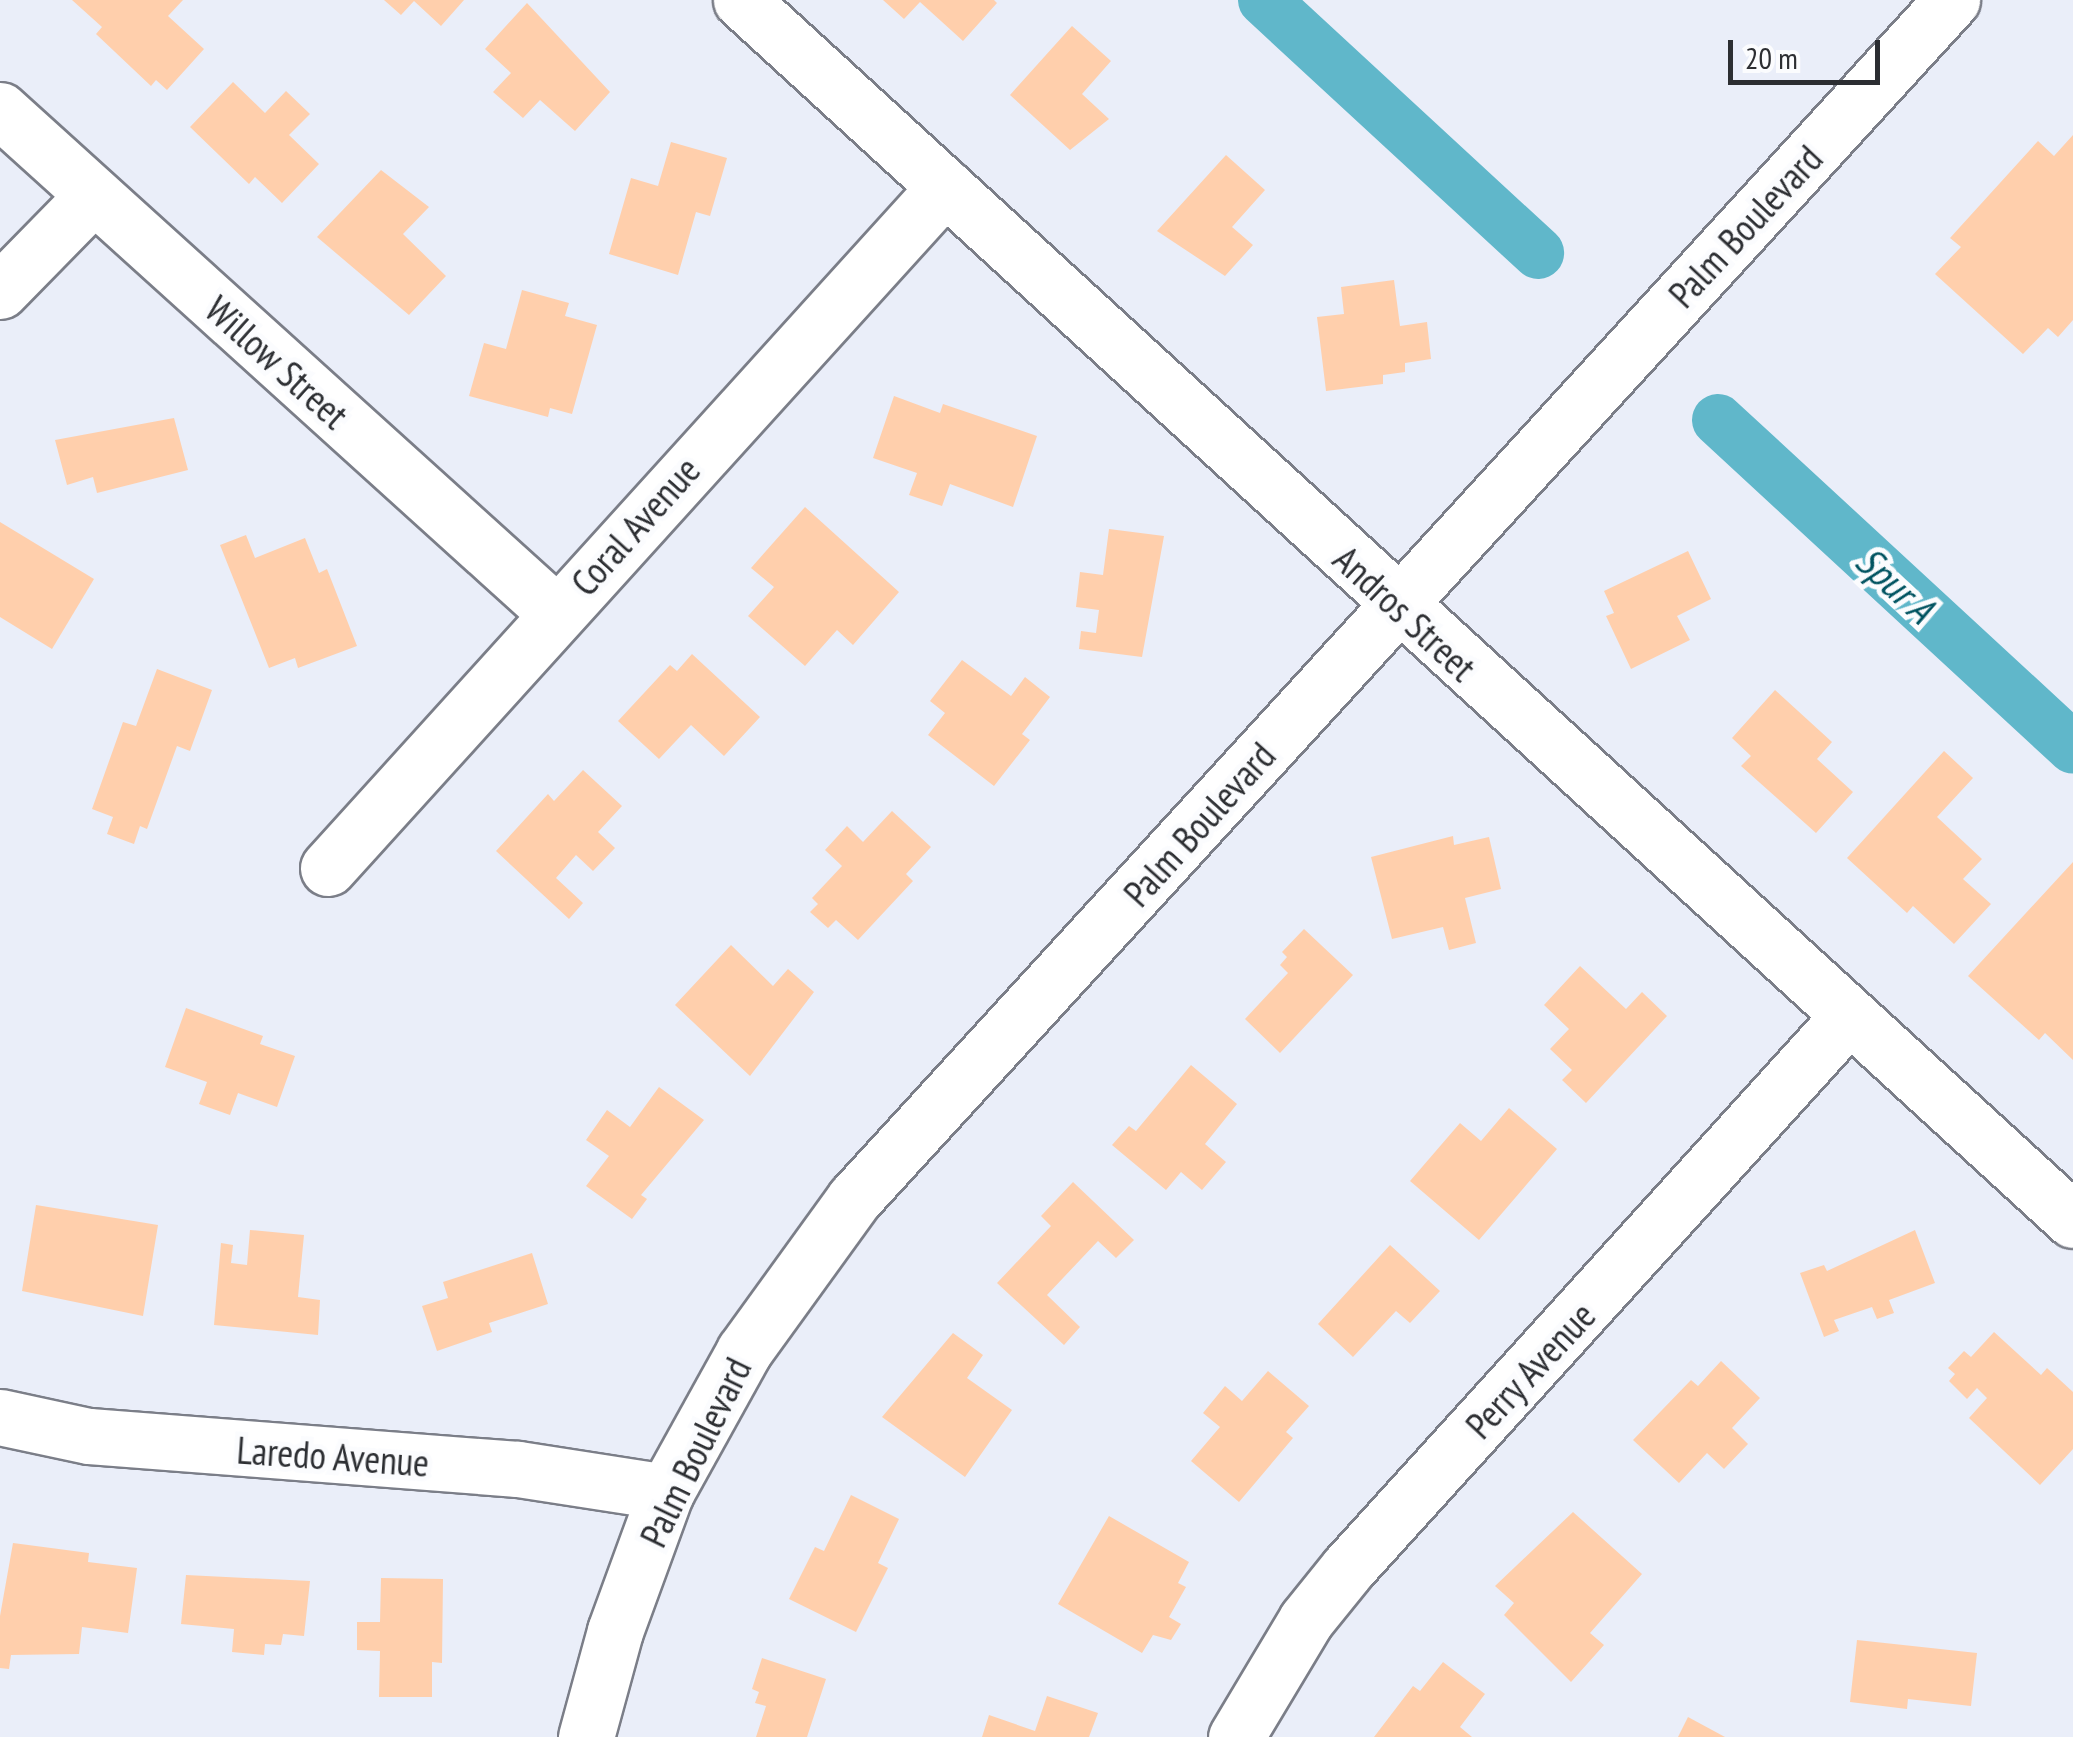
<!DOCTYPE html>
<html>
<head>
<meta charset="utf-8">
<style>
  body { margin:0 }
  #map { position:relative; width:2073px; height:1737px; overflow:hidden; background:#eaeef9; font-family:"PT Sans Narrow",sans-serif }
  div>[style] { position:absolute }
  .canal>* { height:52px; margin:-26px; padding:0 26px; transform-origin:26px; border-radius:26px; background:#60b7ca }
  .building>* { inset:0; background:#ffcfac }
  .roads { filter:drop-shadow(2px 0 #7b7e88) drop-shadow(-2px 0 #7b7e88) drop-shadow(0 2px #7b7e88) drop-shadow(0 -2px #7b7e88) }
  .minor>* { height:55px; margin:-27.5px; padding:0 27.5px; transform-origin:27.5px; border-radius:27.5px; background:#fff }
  span { translate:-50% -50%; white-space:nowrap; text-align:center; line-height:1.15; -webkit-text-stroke:10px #fbfcfe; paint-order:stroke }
  .street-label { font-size:38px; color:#2c2e32 }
  .water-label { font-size:40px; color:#005360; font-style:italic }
  .scale { position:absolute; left:1728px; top:40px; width:152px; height:45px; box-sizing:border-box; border:5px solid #2c2e32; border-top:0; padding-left:12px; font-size:30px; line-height:35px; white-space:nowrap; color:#2c2e32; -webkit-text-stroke:8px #fbfcfe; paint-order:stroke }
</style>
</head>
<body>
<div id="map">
  <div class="canal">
    <div style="left:1264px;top:0;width:373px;rotate:42.7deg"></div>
    <div style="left:1718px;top:420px;width:483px;rotate:42.7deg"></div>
  </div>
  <div class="building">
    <div style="clip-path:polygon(72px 0,183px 0,168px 16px,204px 49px,167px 90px,156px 80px,151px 86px,96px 34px,102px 27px)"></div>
    <div style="clip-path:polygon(384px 0,464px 0,441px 26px,414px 1px,401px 15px)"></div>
    <div style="clip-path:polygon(883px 0,994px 0,997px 3px,963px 41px,920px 2px,904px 19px)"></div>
    <div style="clip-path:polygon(527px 3px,610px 92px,575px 131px,540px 100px,523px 118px,493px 92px,511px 73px,485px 49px)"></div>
    <div style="clip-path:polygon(1072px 26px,1111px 61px,1082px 94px,1109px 119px,1070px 150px,1010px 95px)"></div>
    <div style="clip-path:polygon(233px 82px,265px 113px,286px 91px,310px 114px,289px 135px,319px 164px,282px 203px,255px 177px,249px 184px,190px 127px)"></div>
    <div style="clip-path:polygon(2073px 135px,2073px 320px,2058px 337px,2048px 328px,2023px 354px,1935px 274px,1961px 247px,1950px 238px,2038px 141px,2054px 156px)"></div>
    <div style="clip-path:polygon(671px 142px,727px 158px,710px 216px,696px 212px,678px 275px,609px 254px,631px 178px,658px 186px)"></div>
    <div style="clip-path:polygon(1226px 155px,1265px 190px,1232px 227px,1253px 245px,1225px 276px,1157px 231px)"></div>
    <div style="clip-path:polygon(381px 170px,429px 207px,403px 234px,446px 276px,409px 315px,317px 237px)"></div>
    <div style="clip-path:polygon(1394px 280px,1400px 326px,1427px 322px,1431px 359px,1405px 363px,1405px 372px,1383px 375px,1383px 384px,1326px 391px,1317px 317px,1344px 314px,1341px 287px)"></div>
    <div style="clip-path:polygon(522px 290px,569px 303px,565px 316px,597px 325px,572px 414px,550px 408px,548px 417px,469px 396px,484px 343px,506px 349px)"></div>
    <div style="clip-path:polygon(894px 396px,940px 413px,943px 404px,1037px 436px,1013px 507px,950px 484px,942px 506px,909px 495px,917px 473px,873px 458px)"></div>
    <div style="clip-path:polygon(174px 418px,188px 470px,97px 493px,93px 477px,67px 485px,55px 440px)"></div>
    <div style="clip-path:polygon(805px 507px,899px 592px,853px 645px,837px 630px,805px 666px,748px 616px,774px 587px,751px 568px)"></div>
    <div style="clip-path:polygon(0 522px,94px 579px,52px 649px,0 617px)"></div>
    <div style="clip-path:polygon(1109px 529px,1164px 536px,1142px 657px,1079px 649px,1081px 631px,1096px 633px,1099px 610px,1076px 607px,1080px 572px,1103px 575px)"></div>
    <div style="clip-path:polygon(246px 535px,255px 558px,305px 538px,319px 573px,327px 569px,357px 646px,298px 668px,295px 658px,269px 668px,220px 545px)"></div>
    <div style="clip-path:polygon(1688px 551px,1711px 599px,1677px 616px,1690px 640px,1631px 669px,1606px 616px,1614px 613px,1604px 591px)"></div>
    <div style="clip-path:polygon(692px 654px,760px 717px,724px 756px,691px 725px,659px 759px,618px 721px,670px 665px,677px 671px)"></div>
    <div style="clip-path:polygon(962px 660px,1011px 696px,1025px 677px,1050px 697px,1022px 734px,1030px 740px,994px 786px,928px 735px,945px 713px,930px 701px)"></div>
    <div style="clip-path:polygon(157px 669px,212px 690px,190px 751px,177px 746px,147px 829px,140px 826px,134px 844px,107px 834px,113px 817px,92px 809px,123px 722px,136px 726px)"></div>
    <div style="clip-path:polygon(1775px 690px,1832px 742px,1817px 759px,1853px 792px,1816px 833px,1741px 766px,1751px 756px,1732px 738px)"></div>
    <div style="clip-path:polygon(1944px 751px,1973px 778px,1937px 817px,1982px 859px,1963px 879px,1991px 904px,1954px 944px,1913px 906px,1907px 913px,1847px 858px)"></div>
    <div style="clip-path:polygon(583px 770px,622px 806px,598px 832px,615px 848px,593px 871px,576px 855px,556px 878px,583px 903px,569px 919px,496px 851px,548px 794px,554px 801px)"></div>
    <div style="clip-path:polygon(892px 811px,931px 847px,906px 874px,913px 881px,858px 940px,836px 920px,828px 928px,810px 912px,818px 904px,812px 898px,842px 866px,825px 850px,847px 826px,863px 842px)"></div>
    <div style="clip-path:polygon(1453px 836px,1454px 845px,1489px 837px,1501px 889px,1465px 898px,1476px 943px,1449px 950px,1443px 927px,1392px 939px,1371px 857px)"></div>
    <div style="clip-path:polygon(2073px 862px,2073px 1060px,2045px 1033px,2039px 1040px,1968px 976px)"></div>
    <div style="clip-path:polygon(1304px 929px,1353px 975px,1280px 1053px,1245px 1019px,1288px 973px,1280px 965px,1287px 957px,1282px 952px)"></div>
    <div style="clip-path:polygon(731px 945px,773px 986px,788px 969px,814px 992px,750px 1076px,675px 1005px)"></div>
    <div style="clip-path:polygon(1580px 966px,1626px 1009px,1642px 992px,1667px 1016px,1586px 1103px,1562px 1080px,1572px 1070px,1550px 1049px,1569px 1029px,1544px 1005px)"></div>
    <div style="clip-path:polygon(186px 1008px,263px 1036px,260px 1044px,295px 1056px,277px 1107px,238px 1093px,230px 1115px,199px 1104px,207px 1082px,165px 1067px)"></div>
    <div style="clip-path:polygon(1191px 1065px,1237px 1104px,1205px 1144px,1226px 1162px,1202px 1190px,1181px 1172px,1166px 1190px,1112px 1145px,1129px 1126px,1136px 1131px)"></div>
    <div style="clip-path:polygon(659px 1087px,704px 1120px,641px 1195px,647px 1199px,632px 1219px,586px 1186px,609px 1156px,586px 1140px,607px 1110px,630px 1127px)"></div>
    <div style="clip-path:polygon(1509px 1108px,1557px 1149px,1479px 1240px,1410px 1181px,1460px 1123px,1481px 1141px)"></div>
    <div style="clip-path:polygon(1073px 1182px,1134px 1240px,1116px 1258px,1098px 1241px,1047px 1295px,1080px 1327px,1064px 1345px,997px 1283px,1051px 1226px,1041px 1216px)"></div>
    <div style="clip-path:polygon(36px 1205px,158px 1225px,143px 1316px,22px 1291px)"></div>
    <div style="clip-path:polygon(250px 1230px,304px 1235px,298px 1297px,320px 1300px,318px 1335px,214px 1325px,221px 1243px,233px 1245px,231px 1263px,247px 1265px)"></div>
    <div style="clip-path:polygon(1915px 1230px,1935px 1283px,1889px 1300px,1894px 1313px,1877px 1319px,1872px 1307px,1834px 1320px,1839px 1331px,1824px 1337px,1800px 1273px,1824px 1265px,1827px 1271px)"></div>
    <div style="clip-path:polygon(1390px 1245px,1440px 1291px,1410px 1323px,1396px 1311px,1353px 1357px,1318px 1324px)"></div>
    <div style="clip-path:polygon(532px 1253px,548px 1304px,489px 1323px,492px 1332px,437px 1351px,422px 1306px,448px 1298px,443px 1282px)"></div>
    <div style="clip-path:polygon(1994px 1332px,2041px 1375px,2047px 1368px,2073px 1392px,2073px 1449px,2040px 1485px,1969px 1418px,1987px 1398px,1977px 1388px,1967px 1399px,1949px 1381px,1955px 1374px,1948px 1368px,1964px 1351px,1971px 1357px)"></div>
    <div style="clip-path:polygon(953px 1333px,983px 1355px,967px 1378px,1012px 1410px,965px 1477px,882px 1417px)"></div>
    <div style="clip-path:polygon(1721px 1361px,1760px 1398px,1732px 1428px,1748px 1444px,1724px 1469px,1707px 1453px,1679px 1483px,1633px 1440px,1691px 1380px,1698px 1386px)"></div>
    <div style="clip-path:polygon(1268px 1371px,1309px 1406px,1286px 1432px,1293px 1438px,1239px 1502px,1191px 1461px,1220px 1427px,1203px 1413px,1225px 1386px,1242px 1401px)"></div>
    <div style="clip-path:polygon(851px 1495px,899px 1519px,878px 1563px,888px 1568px,856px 1632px,789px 1599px,815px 1547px,824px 1551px)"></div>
    <div style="clip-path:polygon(1573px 1512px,1642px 1574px,1590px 1633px,1604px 1645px,1571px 1682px,1504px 1615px,1514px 1603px,1495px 1586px)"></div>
    <div style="clip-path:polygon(1109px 1516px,1189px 1562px,1178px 1583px,1186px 1587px,1169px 1617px,1181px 1624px,1171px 1640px,1153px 1635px,1142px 1653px,1058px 1604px)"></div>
    <div style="clip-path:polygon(13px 1543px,89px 1553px,88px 1562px,137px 1568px,128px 1633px,82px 1627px,79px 1654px,11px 1655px,9px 1669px,0 1668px,0 1616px)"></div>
    <div style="clip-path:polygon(186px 1575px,310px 1581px,304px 1636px,283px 1634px,281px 1645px,265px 1644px,264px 1655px,232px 1652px,234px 1629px,181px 1624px)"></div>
    <div style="clip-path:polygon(381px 1578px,443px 1579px,442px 1663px,432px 1662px,432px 1697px,379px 1697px,380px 1651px,357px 1650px,357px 1622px,380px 1622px)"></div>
    <div style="clip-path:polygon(1857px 1640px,1977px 1653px,1971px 1706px,1908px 1699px,1907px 1709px,1850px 1702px)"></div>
    <div style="clip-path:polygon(762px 1658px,826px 1679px,807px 1737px,756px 1737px,766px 1706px,755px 1703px,759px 1692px,752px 1689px)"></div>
    <div style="clip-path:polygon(1443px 1662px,1485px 1694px,1460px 1727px,1472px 1737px,1374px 1737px,1413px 1686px,1420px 1691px)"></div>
    <div style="clip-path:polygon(1047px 1696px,1098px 1713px,1089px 1737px,982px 1737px,989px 1715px,1035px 1731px)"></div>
    <div style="clip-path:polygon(1688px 1717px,1725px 1737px,1678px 1737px)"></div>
  </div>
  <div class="roads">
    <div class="minor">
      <div style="left:741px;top:0;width:1806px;rotate:42.49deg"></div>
      <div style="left:0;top:110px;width:750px;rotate:42.13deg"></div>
      <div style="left:0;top:291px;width:134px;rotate:-45.6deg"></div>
      <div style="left:328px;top:868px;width:919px;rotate:-47.82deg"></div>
      <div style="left:0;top:1417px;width:91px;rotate:12.1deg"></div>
      <div style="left:89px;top:1436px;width:430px;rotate:4.4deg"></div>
      <div style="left:518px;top:1469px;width:150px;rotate:8.8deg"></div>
      <div style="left:586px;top:1737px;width:110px;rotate:-74.7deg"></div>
      <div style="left:615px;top:1631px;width:148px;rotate:-69.9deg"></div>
      <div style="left:666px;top:1492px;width:161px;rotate:-61deg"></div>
      <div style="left:744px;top:1351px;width:188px;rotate:-54.1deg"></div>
      <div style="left:854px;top:1199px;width:1626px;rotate:-47.52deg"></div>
      <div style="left:1236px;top:1737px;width:136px;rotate:-59.1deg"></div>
      <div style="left:1306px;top:1620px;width:67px;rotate:-51.1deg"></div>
      <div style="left:1348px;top:1568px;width:743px;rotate:-47.78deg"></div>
    </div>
  </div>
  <div class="street-label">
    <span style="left:1745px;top:226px;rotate:-47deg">Palm Boulevard</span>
    <span style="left:277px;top:362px;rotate:42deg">Willow Street</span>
    <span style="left:635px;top:526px;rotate:-48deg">Coral Avenue</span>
    <span style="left:1405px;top:613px;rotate:43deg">Andros Street</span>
    <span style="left:1199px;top:824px;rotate:-48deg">Palm Boulevard</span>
    <span style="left:1530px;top:1370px;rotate:-47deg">Perry Avenue</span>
    <span style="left:695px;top:1452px;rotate:-64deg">Palm Boulevard</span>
    <span style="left:333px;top:1456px;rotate:4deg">Laredo Avenue</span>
  </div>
  <div class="water-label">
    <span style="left:1896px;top:584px;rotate:43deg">Spur A</span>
  </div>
  <div class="scale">20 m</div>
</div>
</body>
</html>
